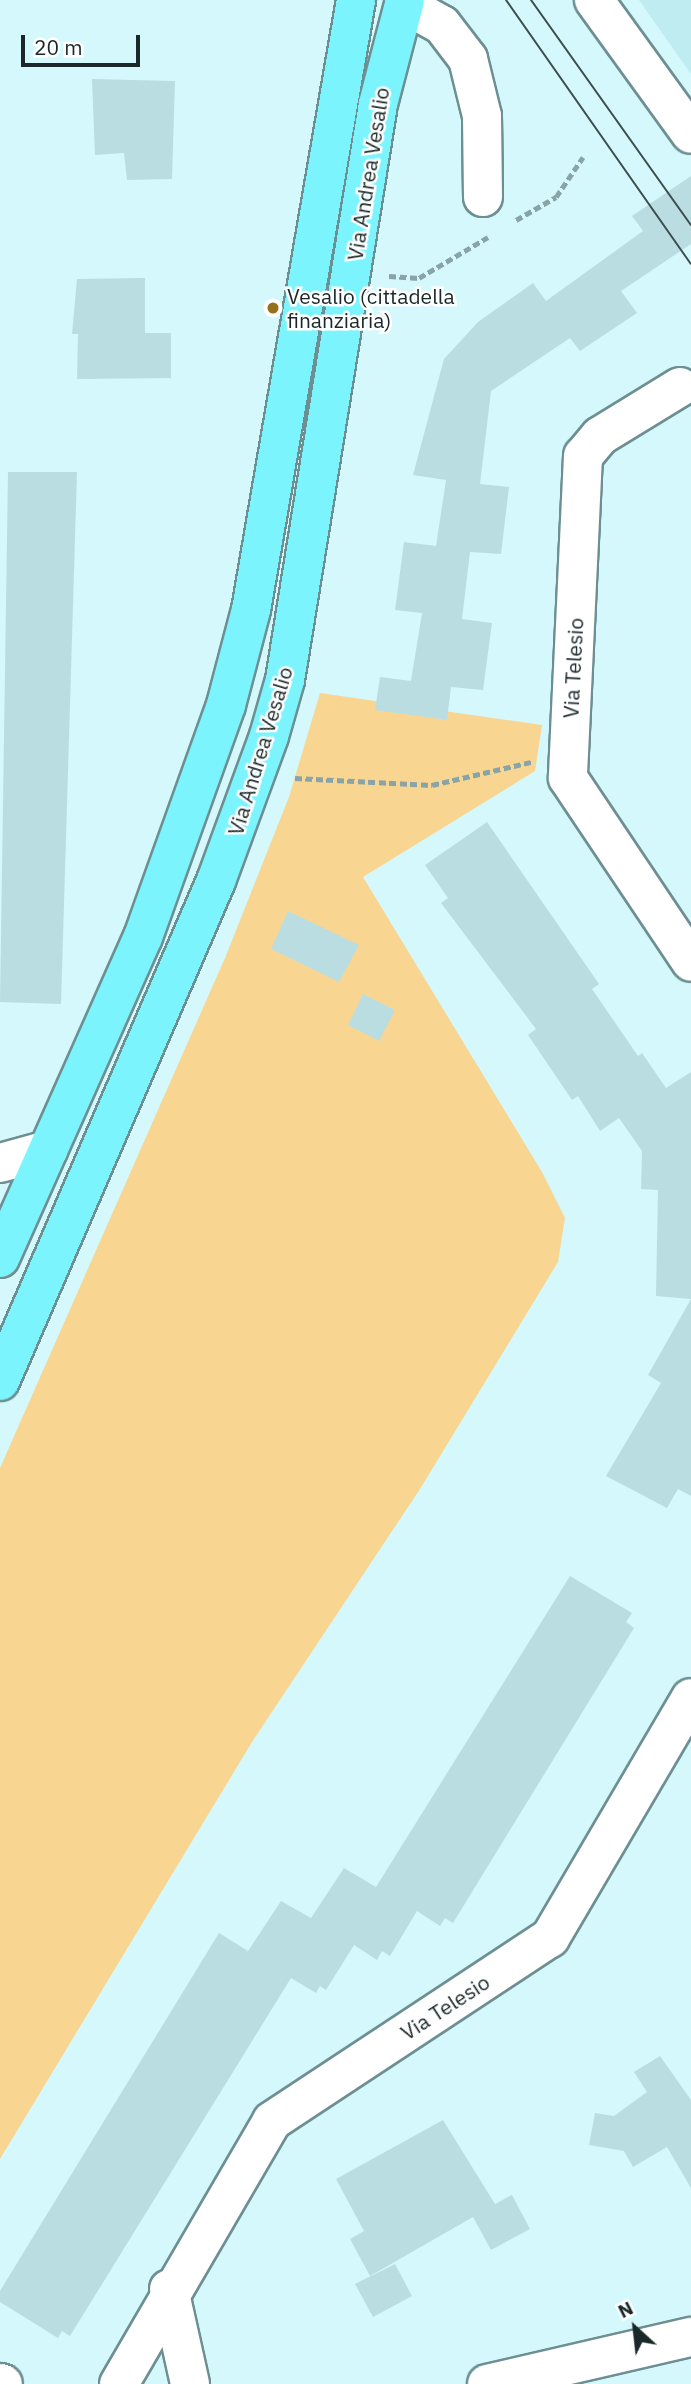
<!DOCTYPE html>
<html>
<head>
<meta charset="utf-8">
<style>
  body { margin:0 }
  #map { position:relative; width:691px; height:2384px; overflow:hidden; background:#d4f8fc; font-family:"IBM Plex Sans",sans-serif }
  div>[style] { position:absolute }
  .built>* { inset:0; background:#bfecf0 }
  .green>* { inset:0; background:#f9d592 }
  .building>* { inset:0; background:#badde1 }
  .path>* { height:4.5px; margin-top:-2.25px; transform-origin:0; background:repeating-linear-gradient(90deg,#89a4a7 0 7px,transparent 0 10.5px) }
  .roads { filter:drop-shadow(2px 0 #6e8f92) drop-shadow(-2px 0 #6e8f92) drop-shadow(0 2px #6e8f92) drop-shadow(0 -2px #6e8f92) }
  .minor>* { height:38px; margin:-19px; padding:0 19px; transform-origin:19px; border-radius:19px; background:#fff }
  .major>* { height:38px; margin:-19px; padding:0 19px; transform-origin:19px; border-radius:19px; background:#7cf4fd }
  .tram>* { height:2px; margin:-1px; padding:0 1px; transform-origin:1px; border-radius:1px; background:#3c4d4e }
  .dots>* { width:19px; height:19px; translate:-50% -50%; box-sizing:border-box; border:4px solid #fff; border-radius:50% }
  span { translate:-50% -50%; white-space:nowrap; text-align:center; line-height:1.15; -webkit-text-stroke:5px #fff; paint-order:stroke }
  .street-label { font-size:21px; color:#1b2829 }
  .poi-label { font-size:21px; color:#1b2829 }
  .left { translate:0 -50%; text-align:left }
  .north { position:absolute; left:600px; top:2293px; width:70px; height:70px; -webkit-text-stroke:5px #fff; paint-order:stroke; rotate:333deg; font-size:19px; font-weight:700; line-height:28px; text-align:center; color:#1b2829 }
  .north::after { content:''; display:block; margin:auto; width:24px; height:32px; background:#1b2829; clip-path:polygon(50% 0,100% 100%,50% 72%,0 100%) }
  .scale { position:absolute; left:21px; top:35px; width:119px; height:32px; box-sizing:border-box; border:4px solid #1b2829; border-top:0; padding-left:9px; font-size:21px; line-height:24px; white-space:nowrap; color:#1b2829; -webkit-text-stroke:5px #fff; paint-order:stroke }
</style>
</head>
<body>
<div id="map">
  <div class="built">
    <div style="clip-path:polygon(639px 0,691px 0,691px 74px)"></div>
  </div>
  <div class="green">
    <div style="clip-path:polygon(320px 693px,542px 725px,535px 771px,363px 877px,542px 1172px,565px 1218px,558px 1262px,420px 1489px,252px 1742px,0 2159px,0 1468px,225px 958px,289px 797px)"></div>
  </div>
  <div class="building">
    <div style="clip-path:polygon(92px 79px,175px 81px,172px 179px,127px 180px,124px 153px,95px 155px)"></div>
    <div style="clip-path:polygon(691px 176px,691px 244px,621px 291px,637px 313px,580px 351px,570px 338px,491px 391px,480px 484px,509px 487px,501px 554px,470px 552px,462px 619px,492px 623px,483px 690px,451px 687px,447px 720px,375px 710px,380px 677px,411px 681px,422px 613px,395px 610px,404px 542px,436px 546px,446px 480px,413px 475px,444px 359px,478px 322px,533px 283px,546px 301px,643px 231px,632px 216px)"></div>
    <div style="clip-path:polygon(145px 278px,145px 333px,171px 333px,171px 378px,77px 379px,78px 334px,72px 334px,77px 279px)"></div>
    <div style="clip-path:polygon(8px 472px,77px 472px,61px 1004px,0 1002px)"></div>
    <div style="clip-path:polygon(487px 822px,599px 984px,592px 989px,638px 1056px,642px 1053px,666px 1088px,691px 1072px,691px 1299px,656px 1296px,658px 1190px,641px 1189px,642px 1151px,619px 1118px,600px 1131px,578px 1096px,572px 1100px,528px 1035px,536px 1029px,441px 903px,448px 898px,425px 865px)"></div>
    <div style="clip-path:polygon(288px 911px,359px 945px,339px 982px,271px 949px)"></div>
    <div style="clip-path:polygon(363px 994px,395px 1010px,379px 1041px,348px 1025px)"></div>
    <div style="clip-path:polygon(691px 1299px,691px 1496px,678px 1489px,667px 1508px,606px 1476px,661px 1383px,648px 1375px)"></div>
    <div style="clip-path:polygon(570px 1576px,632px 1613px,626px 1622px,634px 1628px,453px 1923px,445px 1918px,440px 1926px,417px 1911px,390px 1956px,382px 1951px,377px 1960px,354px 1945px,326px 1990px,320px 1986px,316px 1993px,291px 1978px,70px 2336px,62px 2331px,58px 2338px,0 2302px,0 2291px,219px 1933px,248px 1951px,281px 1901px,311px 1918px,344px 1868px,376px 1887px)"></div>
    <div style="clip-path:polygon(660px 2056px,691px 2100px,691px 2188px,667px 2147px,633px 2167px,624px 2151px,589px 2145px,595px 2113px,614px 2116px,647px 2092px,634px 2072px)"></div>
    <div style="clip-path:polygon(443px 2120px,495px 2204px,512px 2195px,530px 2229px,491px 2250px,473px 2217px,370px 2276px,350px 2239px,364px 2231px,336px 2179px)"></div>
    <div style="clip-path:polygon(395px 2264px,412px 2296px,373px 2317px,355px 2284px)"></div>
  </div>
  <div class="path">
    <div style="left:516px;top:220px;width:46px;rotate:-29.9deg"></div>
    <div style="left:556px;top:197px;width:48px;rotate:-56deg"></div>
    <div style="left:389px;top:276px;width:30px;rotate:4deg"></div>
    <div style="left:419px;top:278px;width:80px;rotate:-30.7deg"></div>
    <div style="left:295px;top:778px;width:137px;rotate:2.9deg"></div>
    <div style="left:432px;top:785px;width:102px;rotate:-13.1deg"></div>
  </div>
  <div class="roads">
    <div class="minor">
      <div style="left:594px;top:0;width:165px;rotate:54.1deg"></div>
      <div style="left:404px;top:4px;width:43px;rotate:28.9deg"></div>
      <div style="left:442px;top:25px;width:43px;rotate:52.6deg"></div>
      <div style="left:468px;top:59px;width:59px;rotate:76.2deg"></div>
      <div style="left:482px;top:116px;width:81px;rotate:89.3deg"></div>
      <div style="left:680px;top:387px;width:94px;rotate:148.5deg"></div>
      <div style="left:600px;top:436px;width:26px;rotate:130deg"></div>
      <div style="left:583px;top:456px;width:322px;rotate:92.7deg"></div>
      <div style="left:568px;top:778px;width:221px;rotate:56.2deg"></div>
      <div style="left:0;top:1163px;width:50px;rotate:-15.2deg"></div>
      <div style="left:169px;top:2289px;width:97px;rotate:77.5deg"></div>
      <div style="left:0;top:2383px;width:3px;rotate:18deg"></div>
      <div style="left:119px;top:2384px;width:304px;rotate:-59.8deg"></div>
      <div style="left:272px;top:2121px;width:333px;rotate:-33.4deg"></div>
      <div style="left:550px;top:1938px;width:278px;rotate:-59.6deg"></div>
      <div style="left:487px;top:2384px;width:209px;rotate:-13deg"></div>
    </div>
    <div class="major">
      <div style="left:0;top:1258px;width:351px;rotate:-66deg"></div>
      <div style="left:143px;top:937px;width:246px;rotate:-70.3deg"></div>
      <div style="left:226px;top:705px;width:98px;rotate:-75.3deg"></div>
      <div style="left:251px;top:610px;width:619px;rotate:-80.23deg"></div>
      <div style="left:0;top:1381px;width:545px;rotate:-66.64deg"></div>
      <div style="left:216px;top:881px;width:154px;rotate:-69.9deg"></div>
      <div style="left:269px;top:736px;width:58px;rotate:-74.1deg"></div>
      <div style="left:285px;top:680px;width:583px;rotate:-80.83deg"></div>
      <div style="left:378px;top:104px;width:107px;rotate:-75.4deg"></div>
    </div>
  </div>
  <div class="tram">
    <div style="left:506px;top:0;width:322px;rotate:55deg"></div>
    <div style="left:531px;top:0;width:276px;rotate:54.6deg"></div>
  </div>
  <div class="dots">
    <div style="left:273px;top:308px;background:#96701a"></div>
  </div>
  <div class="street-label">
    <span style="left:368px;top:174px;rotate:-81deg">Via Andrea Vesalio</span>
    <span style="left:573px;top:668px;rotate:-87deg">Via Telesio</span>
    <span style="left:260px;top:751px;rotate:-73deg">Via Andrea Vesalio</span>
    <span style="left:445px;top:2007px;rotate:-33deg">Via Telesio</span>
  </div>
  <div class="poi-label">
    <span class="left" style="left:287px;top:308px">Vesalio (cittadella<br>finanziaria)</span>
  </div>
  <div class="north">N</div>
  <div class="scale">20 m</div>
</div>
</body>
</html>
